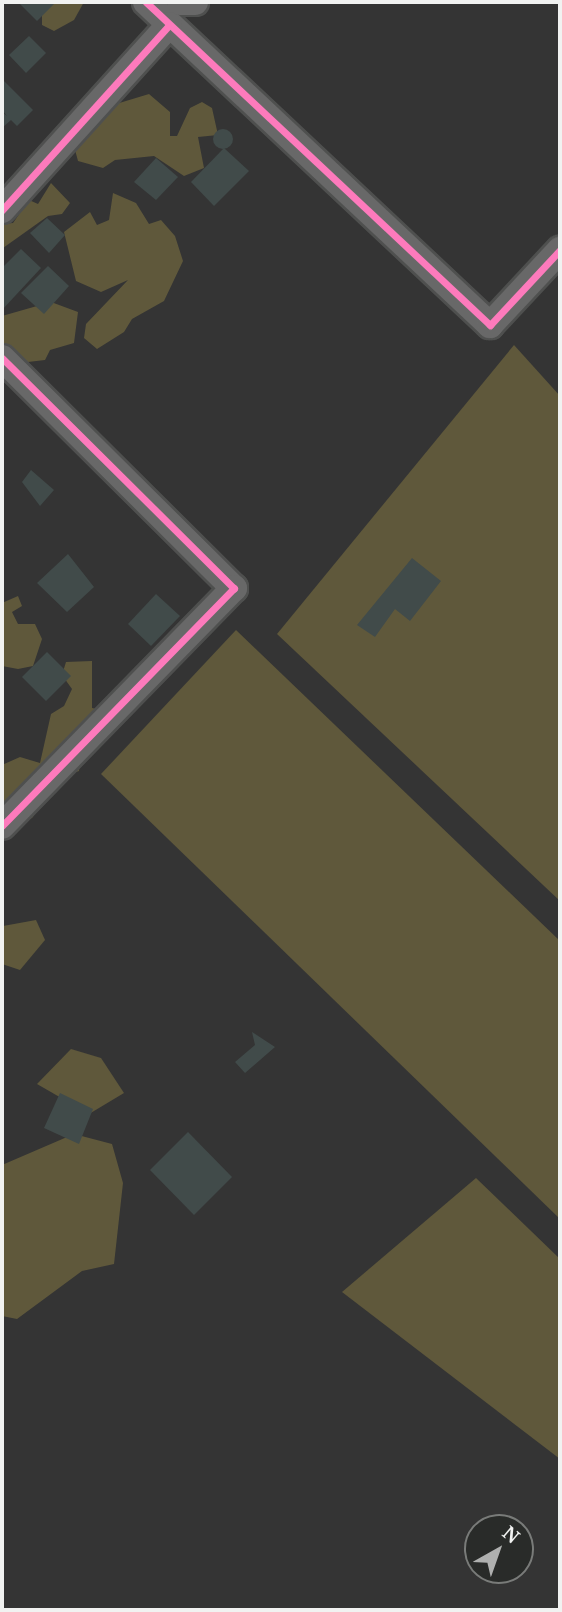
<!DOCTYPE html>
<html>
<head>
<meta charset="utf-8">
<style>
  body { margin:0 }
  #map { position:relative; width:562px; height:1612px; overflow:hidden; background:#343434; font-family:"Noto Serif",serif }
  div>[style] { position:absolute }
  .green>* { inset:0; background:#5f583b }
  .building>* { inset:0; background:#414b4a }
  .round { border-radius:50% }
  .roads { filter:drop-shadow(2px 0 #4f504f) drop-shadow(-2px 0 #4f504f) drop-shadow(0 2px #4f504f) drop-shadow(0 -2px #4f504f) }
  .minor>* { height:26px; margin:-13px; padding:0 13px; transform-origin:13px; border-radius:13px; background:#686868 }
  .cycleway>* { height:7px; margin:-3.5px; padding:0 3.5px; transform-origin:3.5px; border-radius:3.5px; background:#fd7abc }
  span { translate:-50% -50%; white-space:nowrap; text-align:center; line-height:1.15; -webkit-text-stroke:6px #292b29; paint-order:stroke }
  .frame { position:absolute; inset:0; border:4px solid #f1f2f1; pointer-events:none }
  .north { position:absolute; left:464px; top:1514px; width:70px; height:70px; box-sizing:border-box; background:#292b29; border:2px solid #797b79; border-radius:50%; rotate:40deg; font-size:19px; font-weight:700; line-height:28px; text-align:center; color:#f1f2f1 }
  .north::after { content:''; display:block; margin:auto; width:24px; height:32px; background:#afb0af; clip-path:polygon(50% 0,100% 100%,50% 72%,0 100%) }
</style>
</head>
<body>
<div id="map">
  <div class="green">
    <div style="clip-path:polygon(49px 2px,84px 2px,74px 20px,54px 31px,42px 25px,42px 6px)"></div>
    <div style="clip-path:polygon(149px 94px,170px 112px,170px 136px,177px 136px,190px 108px,202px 102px,212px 108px,218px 135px,198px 137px,204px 168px,184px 176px,154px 156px,115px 160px,103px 168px,78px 161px,74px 146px,116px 104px)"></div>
    <div style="clip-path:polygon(51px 183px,70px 203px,62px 214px,48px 216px,3px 248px,2px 224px,13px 223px,29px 200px,38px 204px)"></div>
    <div style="clip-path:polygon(113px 193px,136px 203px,149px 224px,161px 220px,175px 236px,183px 261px,164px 301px,132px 319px,124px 332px,97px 349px,84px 338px,86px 324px,128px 280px,101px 292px,76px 281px,64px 232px,90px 212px,97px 225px,109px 220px)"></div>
    <div style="clip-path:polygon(51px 302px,78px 312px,74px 343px,50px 350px,45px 360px,28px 362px,18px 357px,14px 379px,2px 383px,2px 316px)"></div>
    <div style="clip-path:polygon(514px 345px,560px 396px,560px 901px,277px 634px)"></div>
    <div style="clip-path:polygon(18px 596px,22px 606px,12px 612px,18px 624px,35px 624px,42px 639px,33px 666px,18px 669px,2px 666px,2px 603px)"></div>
    <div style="clip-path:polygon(236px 630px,560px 941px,560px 1219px,101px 774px)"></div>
    <div style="clip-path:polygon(92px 661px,92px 708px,105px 711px,81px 752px,79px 771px,62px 777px,32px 818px,2px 827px,2px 765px,20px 757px,40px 763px,51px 714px,64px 706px,72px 689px,62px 675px,66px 662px)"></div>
    <div style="clip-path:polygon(36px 920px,45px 940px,20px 970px,2px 964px,3px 926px)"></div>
    <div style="clip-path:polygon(71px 1049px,101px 1058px,124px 1093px,89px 1114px,37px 1084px)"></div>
    <div style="clip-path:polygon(74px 1134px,112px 1144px,123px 1183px,114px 1264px,82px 1271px,17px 1319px,2px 1316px,2px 1165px)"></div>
    <div style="clip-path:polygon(476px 1178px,560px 1259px,560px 1459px,342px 1292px)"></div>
  </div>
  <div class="building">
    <div style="clip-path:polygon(18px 2px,56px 2px,37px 21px)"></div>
    <div style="clip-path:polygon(29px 36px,46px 53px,26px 73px,9px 55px)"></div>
    <div style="clip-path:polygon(2px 79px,33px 110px,17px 126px,11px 120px,2px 128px,2px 112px,7px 116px,2px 110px)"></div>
    <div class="round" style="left:213px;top:129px;width:20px;height:20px"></div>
    <div style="clip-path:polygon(224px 148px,249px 171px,214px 206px,191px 182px)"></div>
    <div style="clip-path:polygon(156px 158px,178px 177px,156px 200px,134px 182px)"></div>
    <div style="clip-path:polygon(47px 218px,65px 235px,49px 253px,30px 233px)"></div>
    <div style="clip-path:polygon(21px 249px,41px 268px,2px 310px,2px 268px)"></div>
    <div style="clip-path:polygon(48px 266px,69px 286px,44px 314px,21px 293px)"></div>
    <div style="clip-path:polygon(31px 470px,54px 490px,40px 506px,22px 482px)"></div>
    <div style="clip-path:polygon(68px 554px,94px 587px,67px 612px,37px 583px)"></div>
    <div style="clip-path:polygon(412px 558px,441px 581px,410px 621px,395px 609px,375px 637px,357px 625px)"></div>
    <div style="clip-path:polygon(156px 594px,180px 616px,151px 646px,128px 624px)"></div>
    <div style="clip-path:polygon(47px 652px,71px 676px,46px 701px,22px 677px)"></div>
    <div style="clip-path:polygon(252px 1032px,275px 1047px,245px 1073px,235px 1062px,255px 1045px)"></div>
    <div style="clip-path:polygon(60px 1093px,93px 1109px,79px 1144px,44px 1128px)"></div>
    <div style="clip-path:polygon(188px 1132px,232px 1177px,194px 1215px,150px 1170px)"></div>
  </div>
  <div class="roads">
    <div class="minor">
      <div style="left:146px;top:2px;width:472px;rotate:43.2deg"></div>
      <div style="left:490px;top:325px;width:103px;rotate:-47deg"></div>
      <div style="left:180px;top:2px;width:15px"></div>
      <div style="left:2px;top:210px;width:249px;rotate:-47.9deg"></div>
      <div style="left:2px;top:358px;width:327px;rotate:44.8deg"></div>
      <div style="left:234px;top:588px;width:332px;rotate:134.3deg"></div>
    </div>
  </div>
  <div class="cycleway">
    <div style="left:146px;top:2px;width:472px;rotate:43.2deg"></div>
    <div style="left:490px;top:325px;width:103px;rotate:-47deg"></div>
    <div style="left:2px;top:210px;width:249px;rotate:-47.9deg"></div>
    <div style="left:2px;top:358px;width:327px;rotate:44.8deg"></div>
    <div style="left:234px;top:588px;width:332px;rotate:134.3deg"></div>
  </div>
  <div class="frame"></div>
  <div class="north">N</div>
</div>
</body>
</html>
